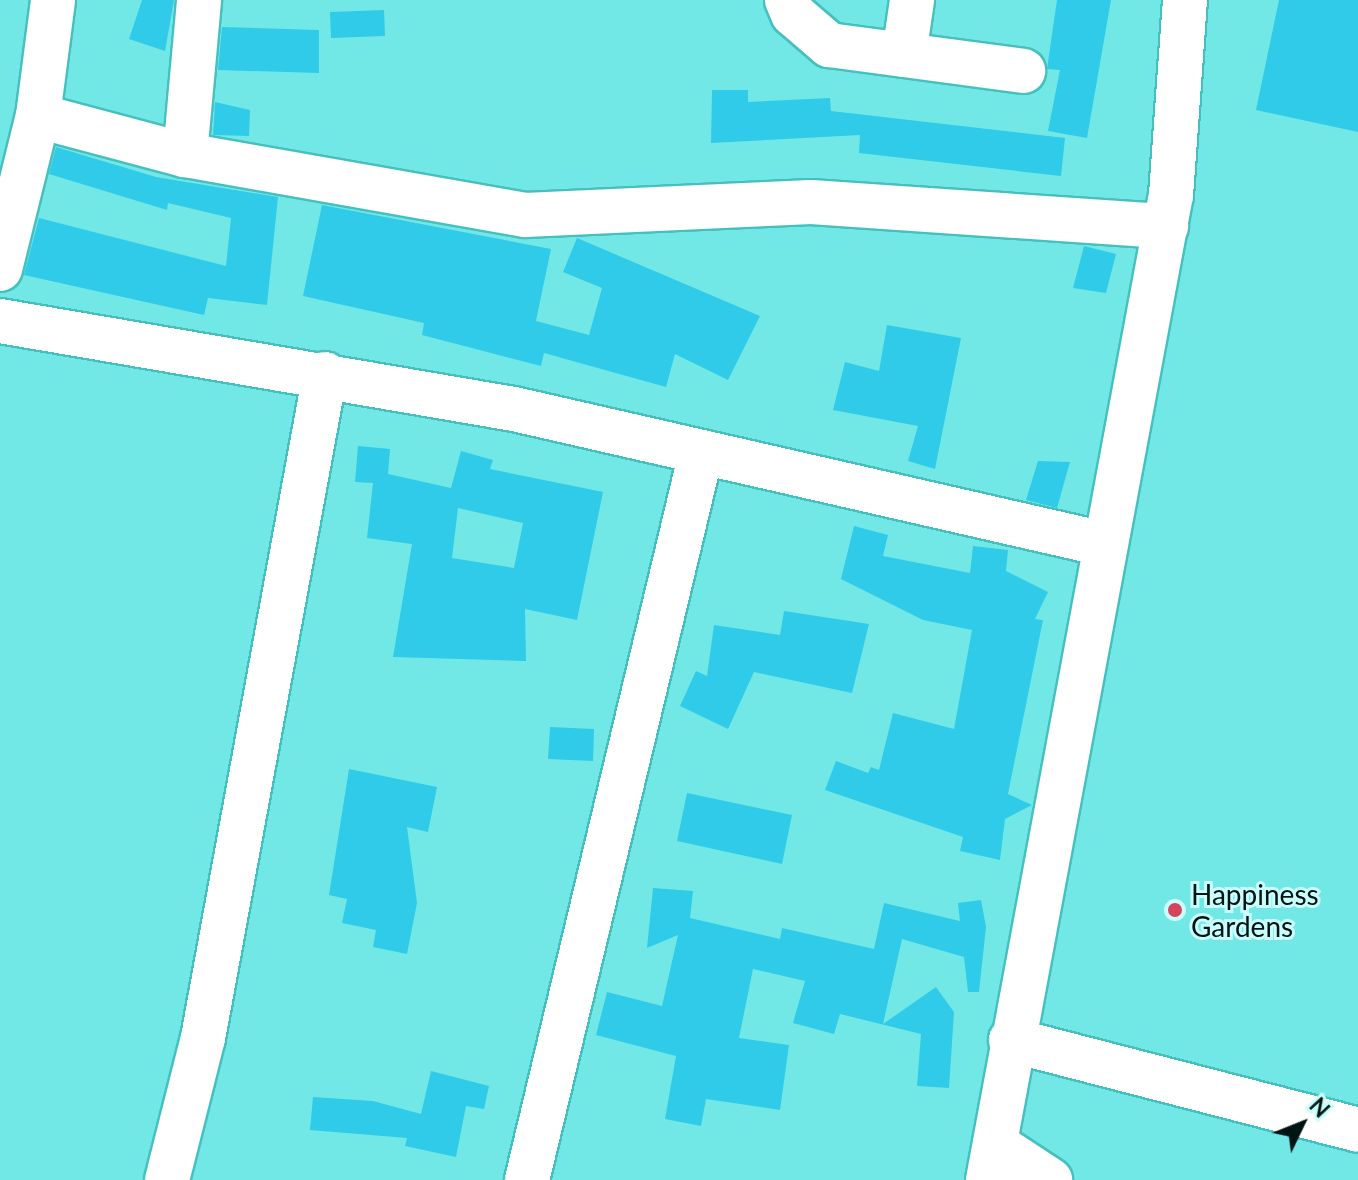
<!DOCTYPE html>
<html>
<head>
<meta charset="utf-8">
<style>
  body { margin:0 }
  #map { position:relative; width:1358px; height:1180px; overflow:hidden; background:#72e8e6; font-family:Lato,sans-serif }
  div>[style] { position:absolute }
  .building>* { inset:0; background:#30cbe9 }
  .roads { filter:drop-shadow(2px 0 #46c0bf) drop-shadow(-2px 0 #46c0bf) drop-shadow(0 2px #46c0bf) drop-shadow(0 -2px #46c0bf) }
  .minor>* { height:44px; margin:-22px; padding:0 22px; transform-origin:22px; border-radius:22px; background:#fff }
  .dots>* { width:22px; height:22px; translate:-50% -50%; box-sizing:border-box; border:4px solid #cafefd; border-radius:50% }
  span { translate:-50% -50%; white-space:nowrap; text-align:center; line-height:1.15; -webkit-text-stroke:6px #cafefd; paint-order:stroke }
  .poi-label { font-size:28px; color:#001413 }
  .left { translate:0 -50%; text-align:left }
  .north { position:absolute; left:1262px; top:1084px; width:80px; height:80px; -webkit-text-stroke:6px #cafefd; paint-order:stroke; rotate:47deg; font-size:22px; font-weight:700; line-height:32px; text-align:center; color:#001413 }
  .north::after { content:''; display:block; margin:auto; width:28px; height:36px; background:#001413; clip-path:polygon(50% 0,100% 100%,50% 72%,0 100%) }
</style>
</head>
<body>
<div id="map">
  <div class="building">
    <div style="clip-path:polygon(142px 0,174px 0,165px 51px,129px 39px)"></div>
    <div style="clip-path:polygon(1057px 0,1111px 0,1087px 138px,1048px 131px,1060px 70px,1047px 69px)"></div>
    <div style="clip-path:polygon(1279px 0,1358px 0,1358px 132px,1256px 110px)"></div>
    <div style="clip-path:polygon(384px 10px,385px 36px,331px 38px,330px 12px)"></div>
    <div style="clip-path:polygon(222px 27px,319px 30px,319px 73px,218px 70px)"></div>
    <div style="clip-path:polygon(712px 90px,748px 90px,748px 102px,830px 98px,831px 111px,1065px 138px,1061px 176px,859px 153px,860px 135px,711px 143px)"></div>
    <div style="clip-path:polygon(215px 102px,250px 110px,249px 136px,213px 135px)"></div>
    <div style="clip-path:polygon(56px 147px,156px 177px,278px 197px,267px 305px,208px 298px,204px 315px,24px 275px,39px 218px,226px 266px,231px 218px,168px 203px,167px 210px,49px 174px)"></div>
    <div style="clip-path:polygon(322px 205px,551px 249px,536px 321px,589px 335px,602px 288px,563px 272px,577px 238px,760px 316px,728px 380px,675px 354px,666px 387px,544px 353px,541px 366px,422px 335px,424px 323px,303px 296px)"></div>
    <div style="clip-path:polygon(1084px 246px,1116px 254px,1106px 293px,1073px 288px)"></div>
    <div style="clip-path:polygon(887px 325px,961px 338px,935px 469px,908px 461px,918px 426px,833px 410px,845px 362px,879px 371px)"></div>
    <div style="clip-path:polygon(evenodd,358px 446px,390px 449px,388px 474px,451px 488px,461px 451px,493px 460px,490px 469px,603px 492px,577px 620px,525px 609px,526px 661px,393px 657px,412px 544px,367px 538px,373px 483px,355px 482px,358px 446px,458px 508px,523px 523px,514px 568px,452px 558px,458px 508px)"></div>
    <div style="clip-path:polygon(1038px 461px,1070px 462px,1057px 508px,1026px 500px)"></div>
    <div style="clip-path:polygon(854px 526px,888px 535px,883px 556px,970px 573px,973px 546px,1008px 550px,1006px 571px,1048px 592px,1035px 619px,1043px 620px,1008px 794px,1032px 805px,1005px 819px,1000px 860px,960px 851px,963px 837px,825px 790px,836px 761px,868px 773px,871px 767px,879px 770px,893px 713px,954px 729px,972px 630px,923px 620px,841px 579px)"></div>
    <div style="clip-path:polygon(784px 611px,869px 624px,852px 693px,754px 672px,728px 729px,680px 706px,696px 671px,707px 676px,714px 625px,780px 635px)"></div>
    <div style="clip-path:polygon(550px 727px,594px 729px,593px 761px,548px 759px)"></div>
    <div style="clip-path:polygon(349px 769px,437px 787px,428px 832px,407px 827px,417px 903px,407px 954px,373px 947px,376px 930px,342px 923px,347px 899px,329px 895px)"></div>
    <div style="clip-path:polygon(687px 793px,792px 815px,782px 864px,677px 841px)"></div>
    <div style="clip-path:polygon(653px 888px,693px 891px,690px 918px,780px 939px,782px 928px,874px 949px,884px 903px,960px 921px,958px 903px,981px 900px,986px 927px,979px 992px,968px 992px,964px 957px,902px 939px,883px 1024px,936px 987px,954px 1012px,949px 1088px,917px 1086px,921px 1034px,840px 1014px,834px 1034px,793px 1023px,805px 981px,753px 969px,739px 1038px,789px 1045px,780px 1110px,706px 1099px,701px 1126px,665px 1119px,676px 1056px,596px 1035px,607px 992px,662px 1006px,678px 935px,647px 948px)"></div>
    <div style="clip-path:polygon(431px 1071px,489px 1086px,484px 1109px,466px 1106px,456px 1157px,405px 1146px,407px 1138px,310px 1130px,313px 1097px,373px 1101px,421px 1114px)"></div>
  </div>
  <div class="roads">
    <div class="minor">
      <div style="left:787px;top:0;width:15px;rotate:67deg"></div>
      <div style="left:793px;top:14px;width:48px;rotate:40.7deg"></div>
      <div style="left:829px;top:45px;width:196px;rotate:7.6deg"></div>
      <div style="left:904px;top:55px;width:56px;rotate:-81.7deg"></div>
      <div style="left:38px;top:116px;width:152px;rotate:14.9deg"></div>
      <div style="left:185px;top:155px;width:345px;rotate:10deg"></div>
      <div style="left:525px;top:215px;width:286px;rotate:-2.6deg"></div>
      <div style="left:811px;top:202px;width:356px;rotate:3.9deg"></div>
      <div style="left:185px;top:155px;width:156px;rotate:-84.8deg"></div>
      <div style="left:0;top:269px;width:158px;rotate:-76.1deg"></div>
      <div style="left:38px;top:116px;width:117px;rotate:-82.6deg"></div>
      <div style="left:0;top:321px;width:521px;rotate:9.72deg"></div>
      <div style="left:514px;top:409px;width:605px;rotate:12.89deg"></div>
      <div style="left:1011px;top:1040px;width:358px;rotate:14.5deg"></div>
      <div style="left:995px;top:1144px;width:66px;rotate:33.2deg"></div>
      <div style="left:167px;top:1180px;width:146px;rotate:-75.8deg"></div>
      <div style="left:203px;top:1038px;width:675px;rotate:-79.59deg"></div>
      <div style="left:527px;top:1180px;width:748px;rotate:-76.54deg"></div>
      <div style="left:988px;top:1180px;width:1002px;rotate:-79.48deg"></div>
      <div style="left:1171px;top:195px;width:196px;rotate:-85.9deg"></div>
    </div>
  </div>
  <div class="dots">
    <div style="left:1175px;top:910px;background:#d4445d"></div>
  </div>
  <div class="poi-label">
    <span class="left" style="left:1191px;top:910px">Happiness<br>Gardens</span>
  </div>
  <div class="north">N</div>
</div>
</body>
</html>
